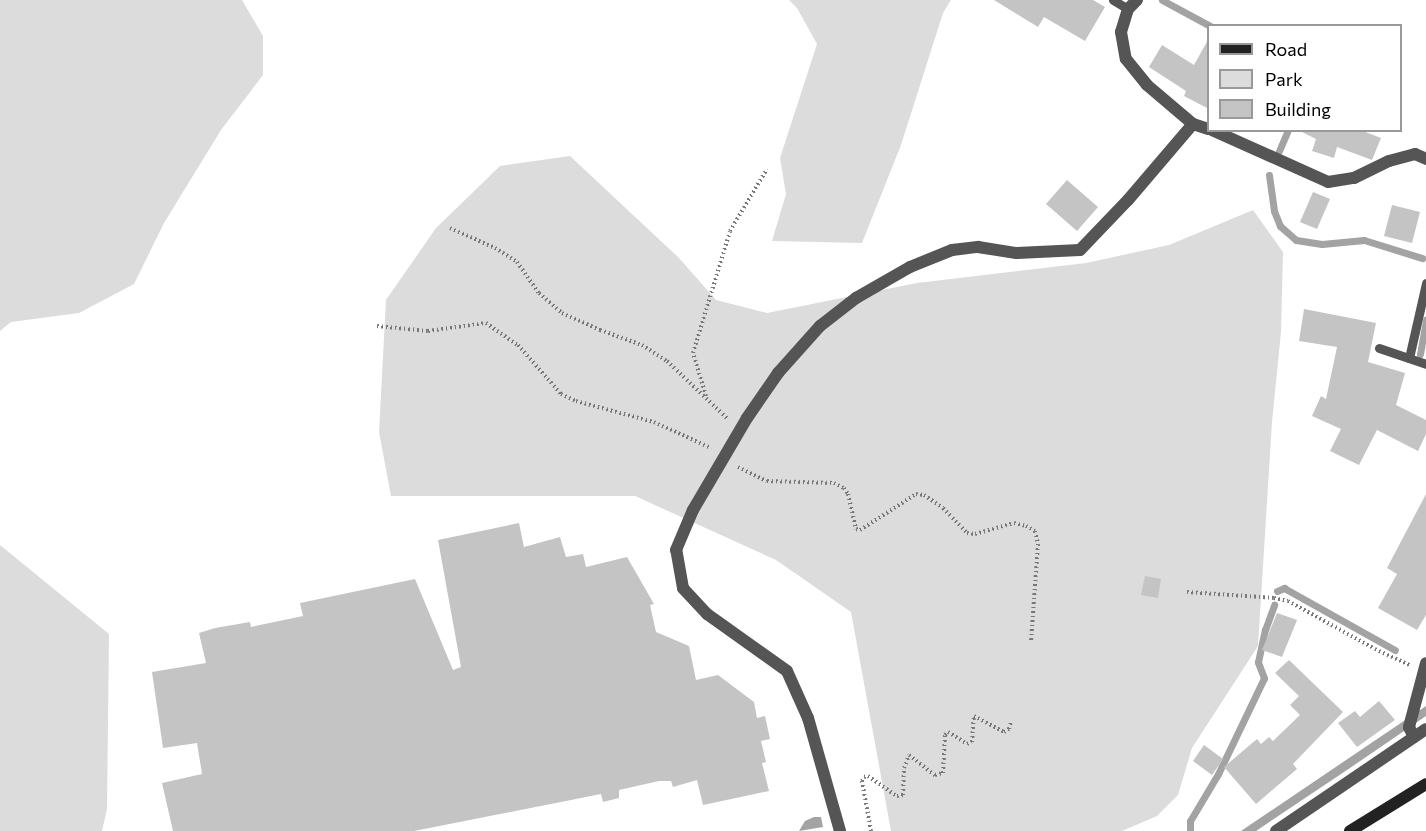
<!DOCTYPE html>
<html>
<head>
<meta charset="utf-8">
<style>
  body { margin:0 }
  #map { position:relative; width:1426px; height:831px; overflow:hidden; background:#fff; font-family:Commissioner,sans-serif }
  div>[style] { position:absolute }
  .green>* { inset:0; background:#dcdcdc }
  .water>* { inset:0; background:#a3a3a3 }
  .stream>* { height:7px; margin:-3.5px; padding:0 3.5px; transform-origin:3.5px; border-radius:3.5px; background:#a3a3a3 }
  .building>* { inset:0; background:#c4c4c4 }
  .path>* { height:4px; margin-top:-2px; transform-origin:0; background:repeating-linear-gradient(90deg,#777 0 1.5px,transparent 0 4.5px) }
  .lane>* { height:9px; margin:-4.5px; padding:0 4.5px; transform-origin:4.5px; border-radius:4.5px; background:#555 }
  .street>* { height:12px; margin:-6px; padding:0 6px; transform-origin:6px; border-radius:6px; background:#555 }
  .secondary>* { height:12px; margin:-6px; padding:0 6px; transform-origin:6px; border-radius:6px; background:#222 }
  span { translate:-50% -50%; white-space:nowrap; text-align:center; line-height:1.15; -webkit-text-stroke:6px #fff; paint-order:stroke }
  .legend { position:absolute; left:1207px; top:24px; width:195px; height:108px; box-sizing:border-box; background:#fff; border:2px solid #999; margin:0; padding:8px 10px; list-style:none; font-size:18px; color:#000 }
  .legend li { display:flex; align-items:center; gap:12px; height:30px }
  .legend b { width:30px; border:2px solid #999 }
</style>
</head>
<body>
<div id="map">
  <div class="green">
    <div style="clip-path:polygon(0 0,242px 0,263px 36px,263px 75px,221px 130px,164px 223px,134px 284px,79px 313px,11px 322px,0 331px)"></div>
    <div style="clip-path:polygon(789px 0,951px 0,943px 13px,901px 145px,862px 243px,772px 241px,786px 194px,780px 158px,817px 44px,797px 8px)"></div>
    <div style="clip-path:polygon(570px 156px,679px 258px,716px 300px,767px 313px,917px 283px,1086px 263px,1169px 245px,1253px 210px,1283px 252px,1281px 332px,1272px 422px,1258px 646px,1192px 748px,1178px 795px,1157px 816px,1122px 831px,891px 831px,851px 612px,776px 560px,635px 496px,391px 496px,379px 432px,386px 300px,436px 228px,500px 166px)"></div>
    <div style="clip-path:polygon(0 545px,109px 634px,107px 809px,102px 831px,0 831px)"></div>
  </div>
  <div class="water">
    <div style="clip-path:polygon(1426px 706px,1426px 716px,1350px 768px,1256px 831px,1241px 831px)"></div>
    <div style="clip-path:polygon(814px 817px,821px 817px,823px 827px,799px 831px,805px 821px)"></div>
  </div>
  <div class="stream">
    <div style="left:1162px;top:0;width:55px;rotate:28.4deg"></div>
    <div style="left:1279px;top:151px;width:23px;rotate:-67deg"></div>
    <div style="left:1269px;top:175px;width:36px;rotate:82deg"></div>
    <div style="left:1274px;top:211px;width:16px;rotate:68deg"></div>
    <div style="left:1280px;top:226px;width:21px;rotate:41deg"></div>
    <div style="left:1296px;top:240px;width:26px;rotate:9deg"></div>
    <div style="left:1322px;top:244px;width:42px;rotate:-5.4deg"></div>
    <div style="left:1364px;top:240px;width:61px;rotate:17.2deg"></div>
    <div style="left:1420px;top:354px;width:35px;rotate:-80deg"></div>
    <div style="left:1277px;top:591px;width:8px;rotate:-23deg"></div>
    <div style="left:1284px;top:588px;width:127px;rotate:29.2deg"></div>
    <div style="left:1190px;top:830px;width:9px;rotate:-90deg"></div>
    <div style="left:1190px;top:821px;width:55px;rotate:-59.2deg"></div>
    <div style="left:1218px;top:774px;width:106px;rotate:-64.4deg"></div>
    <div style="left:1264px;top:678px;width:17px;rotate:-111deg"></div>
    <div style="left:1258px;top:662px;width:33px;rotate:-78deg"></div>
    <div style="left:1265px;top:630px;width:27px;rotate:-70deg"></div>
  </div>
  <div class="building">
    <div style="clip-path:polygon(994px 0,1093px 0,1105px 7px,1085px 41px,1044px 17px,1038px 27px)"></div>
    <div style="clip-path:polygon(1209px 38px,1209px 109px,1184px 96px,1186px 91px,1149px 67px,1162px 45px,1194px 65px)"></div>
    <div style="clip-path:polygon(1298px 130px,1360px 130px,1381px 138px,1372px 160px,1337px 147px,1334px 158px,1312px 151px,1316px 139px)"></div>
    <div style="clip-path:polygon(1067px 180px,1098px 207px,1077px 231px,1046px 204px)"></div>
    <div style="clip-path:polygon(1313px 192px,1330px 199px,1317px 229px,1300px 222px)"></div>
    <div style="clip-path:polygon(1392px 205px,1420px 212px,1412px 243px,1384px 236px)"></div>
    <div style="clip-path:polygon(1304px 309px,1376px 323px,1368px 362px,1405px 373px,1396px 405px,1426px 420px,1426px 434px,1418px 451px,1377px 430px,1359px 465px,1330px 451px,1341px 429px,1312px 416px,1321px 396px,1326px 399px,1337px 347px,1299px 341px)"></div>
    <div style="clip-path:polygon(1426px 494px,1426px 615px,1417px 630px,1378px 608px,1397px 574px,1387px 568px)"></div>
    <div style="clip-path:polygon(519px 523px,524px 547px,560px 537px,566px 557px,583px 554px,586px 567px,627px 557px,654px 604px,650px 605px,656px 632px,689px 646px,696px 680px,718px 675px,754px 702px,757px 718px,765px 716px,770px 739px,761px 741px,766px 762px,762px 763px,769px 791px,703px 805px,697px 780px,673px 787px,671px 781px,659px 781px,619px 790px,619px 798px,603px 802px,601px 794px,414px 831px,173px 831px,162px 783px,202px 774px,197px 743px,163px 748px,152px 672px,206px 663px,199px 633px,215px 628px,250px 622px,251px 627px,303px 616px,300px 603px,415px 579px,453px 670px,461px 667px,438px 540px)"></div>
    <div style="clip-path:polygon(1145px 576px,1161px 579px,1158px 598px,1141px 595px)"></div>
    <div style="clip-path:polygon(1277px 613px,1297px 620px,1282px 657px,1262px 650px)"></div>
    <div style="clip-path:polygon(1289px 660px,1343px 712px,1293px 764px,1297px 769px,1256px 804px,1224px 767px,1257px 739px,1261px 744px,1269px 737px,1273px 741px,1300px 715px,1290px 705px,1299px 696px,1275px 673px)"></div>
    <div style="clip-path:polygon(1379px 701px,1395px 720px,1357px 747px,1338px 723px,1355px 711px,1360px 717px)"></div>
    <div style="clip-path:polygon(1204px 745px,1223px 759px,1212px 775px,1193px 761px)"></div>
  </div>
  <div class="path">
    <div style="left:450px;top:228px;width:49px;rotate:24deg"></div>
    <div style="left:495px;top:248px;width:26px;rotate:32deg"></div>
    <div style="left:517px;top:262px;width:38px;rotate:55deg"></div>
    <div style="left:539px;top:293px;width:30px;rotate:41deg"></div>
    <div style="left:562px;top:313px;width:42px;rotate:24.1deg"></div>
    <div style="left:600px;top:330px;width:45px;rotate:19.7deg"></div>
    <div style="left:642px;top:345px;width:30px;rotate:33deg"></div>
    <div style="left:667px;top:361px;width:84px;rotate:43.6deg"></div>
    <div style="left:377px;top:326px;width:51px;rotate:5.6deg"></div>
    <div style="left:428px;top:331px;width:59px;rotate:-7.9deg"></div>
    <div style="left:486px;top:323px;width:39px;rotate:35deg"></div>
    <div style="left:518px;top:345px;width:65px;rotate:48.7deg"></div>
    <div style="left:561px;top:394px;width:17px;rotate:25deg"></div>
    <div style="left:576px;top:401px;width:81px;rotate:15.1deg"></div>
    <div style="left:654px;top:422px;width:63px;rotate:24.5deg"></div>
    <div style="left:706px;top:396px;width:45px;rotate:-106.8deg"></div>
    <div style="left:693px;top:353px;width:127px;rotate:-73.1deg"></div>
    <div style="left:730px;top:231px;width:72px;rotate:-59.2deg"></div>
    <div style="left:738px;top:467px;width:32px;rotate:26deg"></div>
    <div style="left:767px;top:481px;width:67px;rotate:1.7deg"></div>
    <div style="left:834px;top:483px;width:11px;rotate:27deg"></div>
    <div style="left:844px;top:488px;width:7px;rotate:56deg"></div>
    <div style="left:848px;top:494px;width:36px;rotate:77deg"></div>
    <div style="left:856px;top:529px;width:4px;rotate:14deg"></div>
    <div style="left:860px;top:530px;width:67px;rotate:-32.7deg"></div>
    <div style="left:916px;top:494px;width:8px;rotate:7deg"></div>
    <div style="left:924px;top:495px;width:23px;rotate:34deg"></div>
    <div style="left:943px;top:508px;width:35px;rotate:46deg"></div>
    <div style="left:967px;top:533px;width:8px;rotate:7deg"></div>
    <div style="left:975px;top:534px;width:41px;rotate:-15.8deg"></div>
    <div style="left:1014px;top:523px;width:12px;rotate:14deg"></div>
    <div style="left:1026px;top:526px;width:10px;rotate:29deg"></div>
    <div style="left:1035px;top:531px;width:13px;rotate:77deg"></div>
    <div style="left:1038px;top:544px;width:97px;rotate:94.1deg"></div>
    <div style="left:1187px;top:592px;width:87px;rotate:3.9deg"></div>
    <div style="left:1274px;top:598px;width:14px;rotate:12deg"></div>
    <div style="left:1288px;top:601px;width:99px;rotate:28.9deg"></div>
    <div style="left:1375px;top:649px;width:38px;rotate:25deg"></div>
    <div style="left:871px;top:831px;width:51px;rotate:-100.2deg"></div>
    <div style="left:862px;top:781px;width:4px;rotate:-63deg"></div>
    <div style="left:864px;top:777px;width:4px;rotate:-14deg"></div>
    <div style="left:868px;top:776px;width:35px;rotate:35deg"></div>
    <div style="left:897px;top:796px;width:6px;rotate:-9deg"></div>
    <div style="left:903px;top:795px;width:27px;rotate:-88deg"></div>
    <div style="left:904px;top:768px;width:14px;rotate:-69deg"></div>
    <div style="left:909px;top:755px;width:33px;rotate:38deg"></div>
    <div style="left:935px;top:775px;width:8px;rotate:-14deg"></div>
    <div style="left:943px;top:773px;width:38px;rotate:-87deg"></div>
    <div style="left:945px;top:735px;width:4px;rotate:-45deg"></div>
    <div style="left:948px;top:732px;width:22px;rotate:32deg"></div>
    <div style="left:967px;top:744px;width:5px;rotate:-22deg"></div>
    <div style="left:972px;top:742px;width:26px;rotate:-86deg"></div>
    <div style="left:974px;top:716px;width:34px;rotate:28deg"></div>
    <div style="left:1004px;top:732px;width:6px;rotate:-31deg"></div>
    <div style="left:1009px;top:729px;width:7px;rotate:-74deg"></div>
  </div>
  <div class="lane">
    <div style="left:1113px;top:0;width:17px;rotate:31deg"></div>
    <div style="left:1379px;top:348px;width:50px;rotate:18.8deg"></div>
    <div style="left:1409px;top:358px;width:77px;rotate:-77.2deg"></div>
  </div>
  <div class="street">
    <div style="left:1137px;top:0;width:13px;rotate:135deg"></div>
    <div style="left:1128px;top:9px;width:24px;rotate:107deg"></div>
    <div style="left:1121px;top:32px;width:27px;rotate:80deg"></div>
    <div style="left:1126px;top:59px;width:33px;rotate:51deg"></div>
    <div style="left:1147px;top:85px;width:60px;rotate:40.3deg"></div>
    <div style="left:1193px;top:124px;width:16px;rotate:18deg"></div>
    <div style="left:1212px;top:130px;width:127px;rotate:24.1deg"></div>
    <div style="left:1328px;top:182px;width:26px;rotate:-9deg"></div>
    <div style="left:1354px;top:178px;width:39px;rotate:-26deg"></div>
    <div style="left:1389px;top:161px;width:27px;rotate:-15deg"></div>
    <div style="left:1415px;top:154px;width:12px;rotate:24deg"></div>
    <div style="left:1414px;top:737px;width:11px;rotate:-117deg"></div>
    <div style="left:1409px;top:727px;width:66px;rotate:-75.1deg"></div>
    <div style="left:840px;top:831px;width:117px;rotate:-105.8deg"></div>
    <div style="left:808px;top:718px;width:51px;rotate:-114.1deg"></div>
    <div style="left:787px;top:671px;width:98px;rotate:-144.5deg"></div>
    <div style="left:707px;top:614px;width:35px;rotate:-133deg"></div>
    <div style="left:683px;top:588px;width:39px;rotate:-100deg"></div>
    <div style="left:676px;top:550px;width:43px;rotate:-67deg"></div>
    <div style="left:693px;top:510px;width:107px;rotate:-59.6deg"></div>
    <div style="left:747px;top:418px;width:55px;rotate:-55.4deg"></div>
    <div style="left:778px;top:373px;width:63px;rotate:-48.2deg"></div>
    <div style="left:820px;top:326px;width:46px;rotate:-37.9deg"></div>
    <div style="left:856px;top:298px;width:62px;rotate:-29.9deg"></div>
    <div style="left:910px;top:267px;width:45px;rotate:-22deg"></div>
    <div style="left:952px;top:250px;width:26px;rotate:-7deg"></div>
    <div style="left:978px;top:247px;width:39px;rotate:9deg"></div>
    <div style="left:1017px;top:253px;width:63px;rotate:-2.7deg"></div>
    <div style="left:1080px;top:250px;width:69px;rotate:-46.2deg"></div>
    <div style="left:1128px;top:200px;width:100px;rotate:-49.5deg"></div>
    <div style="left:1276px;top:831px;width:181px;rotate:-34.2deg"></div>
  </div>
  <div class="secondary">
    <div style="left:1350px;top:831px;width:89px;rotate:-31.7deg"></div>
  </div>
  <ul class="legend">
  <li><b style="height:8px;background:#222"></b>Road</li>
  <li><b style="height:16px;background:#dcdcdc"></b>Park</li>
  <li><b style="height:16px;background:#c4c4c4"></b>Building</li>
  </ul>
</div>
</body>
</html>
